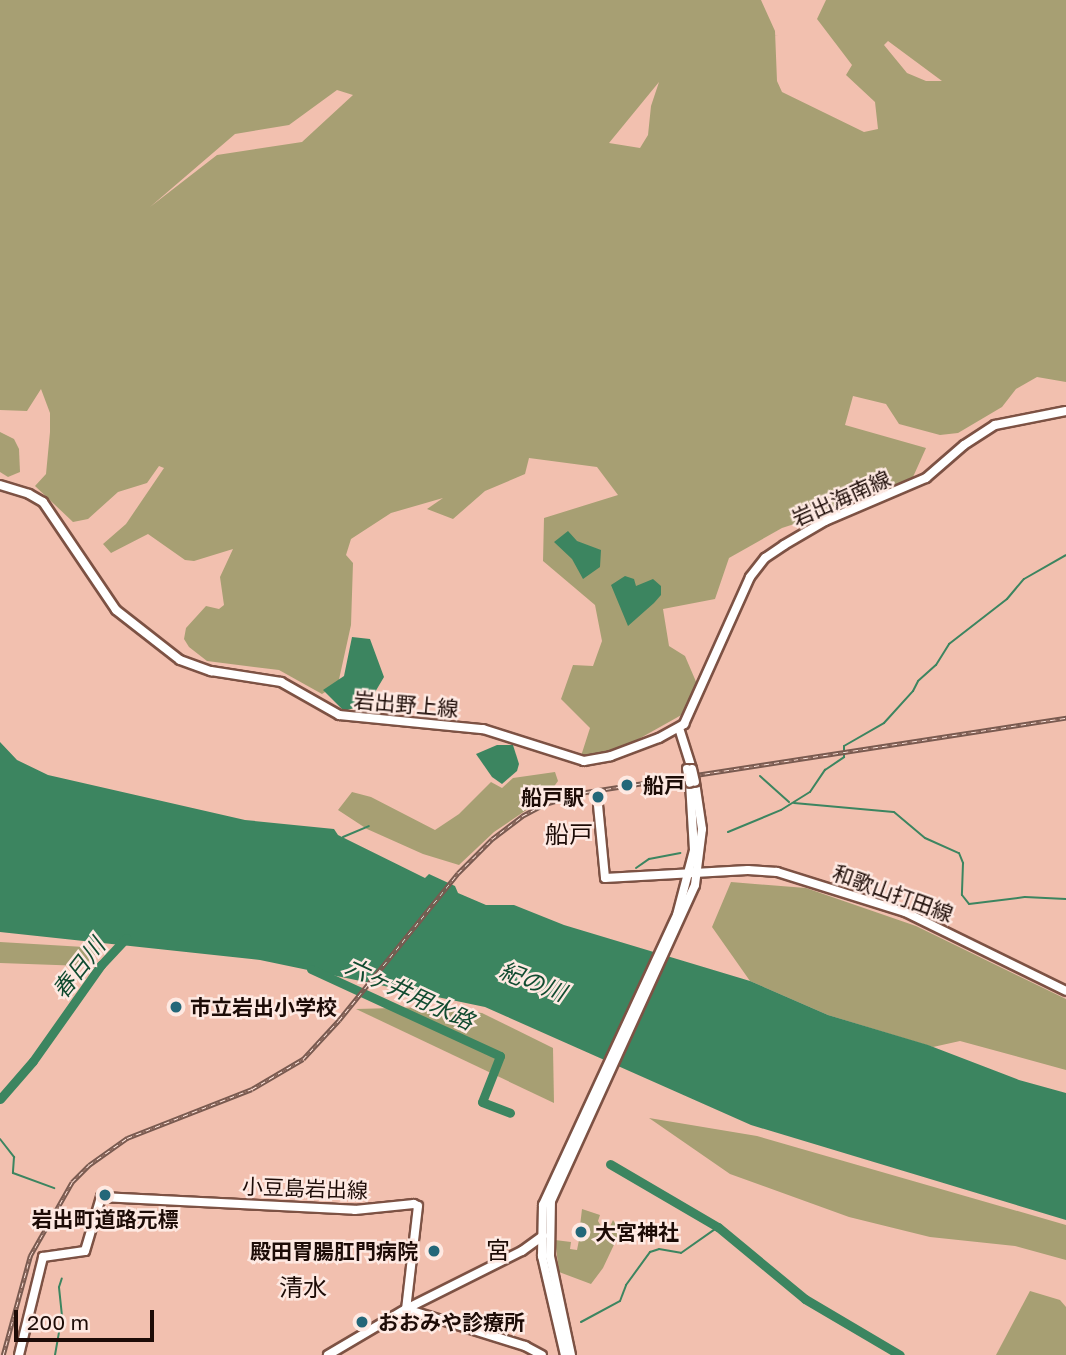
<!DOCTYPE html>
<html>
<head>
<meta charset="utf-8">
<style>
  body { margin:0 }
  #map { position:relative; width:1066px; height:1355px; overflow:hidden; background:#f2c0af; font-family:"Golos Text","Noto Sans JP",sans-serif }
  div>[style] { position:absolute }
  .green>* { inset:0; background:#a79f73 }
  .water>* { inset:0; background:#3c8560 }
  .stream>* { height:2px; margin:-1px; padding:0 1px; transform-origin:1px; border-radius:1px; background:#3c8560 }
  .river>* { height:9px; margin:-4.5px; padding:0 4.5px; transform-origin:4.5px; border-radius:4.5px; background:#3c8560 }
  .roads { filter:drop-shadow(2px 0 #7d5244) drop-shadow(-2px 0 #7d5244) drop-shadow(0 2px #7d5244) drop-shadow(0 -2px #7d5244) }
  .major>* { height:8px; margin:-4px; padding:0 4px; transform-origin:4px; border-radius:4px; background:#fff }
  .rail>* { height:4.5px; margin-top:-2.25px; transform-origin:0; background:repeating-linear-gradient(90deg,#fee9e2 0 5px,#795a50 0 10px); box-sizing:border-box; border-block:2px solid #795a50 }
  .bridges { filter:drop-shadow(2px 0 #7d5244) drop-shadow(-2px 0 #7d5244) drop-shadow(0 2px #7d5244) drop-shadow(0 -2px #7d5244) }
  .major-bridge>* { height:8px; margin:-4px; padding:0 4px; transform-origin:4px; border-radius:4px; background:#fff }
  .dots>* { width:19px; height:19px; translate:-50% -50%; box-sizing:border-box; border:4px solid #fee9e2; border-radius:50% }
  span { translate:-50% -50%; white-space:nowrap; text-align:center; line-height:1.15; -webkit-text-stroke:5px #fee9e2; paint-order:stroke }
  .street-label { font-size:21px; color:#1d0c07 }
  .poi-label { font-size:21px; color:#1d0c07; font-weight:700 }
  .left { translate:0 -50%; text-align:left }
  .right { translate:-100% -50%; text-align:right }
  .water-label { font-size:23px; color:#114b30; font-style:italic }
  .quarter-label { font-size:24px; color:#1d0c07 }
  .scale { position:absolute; left:14px; top:1310px; width:140px; height:32px; box-sizing:border-box; border:4px solid #1d0c07; border-top:0; padding-left:9px; font-size:21px; line-height:24px; white-space:nowrap; color:#1d0c07; -webkit-text-stroke:5px #fee9e2; paint-order:stroke }
</style>
</head>
<body>
<div id="map">
  <div class="green">
    <div style="clip-path:polygon(evenodd,0 0,761px 0,775px 31px,777px 81px,782px 92px,864px 132px,878px 129px,875px 102px,846px 75px,852px 65px,817px 19px,826px 0,1066px 0,1066px 382px,1037px 377px,1016px 389px,1002px 407px,958px 433px,940px 435px,899px 424px,886px 404px,853px 396px,845px 425px,926px 448px,913px 477px,843px 508px,782px 528px,729px 558px,715px 599px,663px 609px,669px 646px,685px 656px,697px 684px,685px 713px,619px 750px,602px 756px,581px 756px,590px 728px,561px 699px,573px 665px,593px 666px,602px 641px,595px 605px,543px 561px,544px 518px,618px 495px,597px 467px,529px 458px,525px 474px,485px 491px,453px 519px,427px 509px,443px 498px,391px 513px,351px 539px,346px 555px,353px 563px,351px 625px,338px 684px,322px 694px,279px 670px,207px 661px,189px 647px,184px 639px,186px 628px,206px 606px,219px 609px,224px 605px,220px 577px,233px 549px,194px 561px,185px 560px,148px 534px,111px 553px,103px 544px,126px 524px,164px 468px,159px 466px,147px 483px,118px 492px,88px 519px,73px 522px,35px 486px,46px 474px,50px 432px,50px 413px,41px 389px,27px 411px,0 410px,0 0,888px 41px,942px 81px,926px 81px,907px 73px,884px 45px,888px 41px,0 0,659px 82px,651px 106px,648px 135px,640px 148px,609px 143px,659px 82px,0 0,337px 90px,353px 95px,302px 142px,217px 155px,150px 207px,235px 134px,289px 125px,337px 90px)"></div>
    <div style="clip-path:polygon(0 432px,14px 439px,19px 449px,20px 472px,8px 477px,0 472px)"></div>
    <div style="clip-path:polygon(555px 772px,558px 781px,547px 796px,494px 832px,459px 865px,423px 854px,367px 829px,338px 810px,352px 792px,371px 797px,435px 830px,459px 814px,491px 782px,502px 788px,513px 778px)"></div>
    <div style="clip-path:polygon(731px 882px,806px 888px,916px 926px,1066px 999px,1066px 1070px,960px 1041px,933px 1047px,828px 1015px,750px 981px,712px 927px)"></div>
    <div style="clip-path:polygon(0 942px,101px 948px,84px 966px,0 963px)"></div>
    <div style="clip-path:polygon(432px 1007px,482px 1013px,553px 1048px,554px 1103px,356px 1009px)"></div>
    <div style="clip-path:polygon(649px 1118px,757px 1136px,1066px 1225px,1066px 1260px,1015px 1246px,930px 1237px,849px 1217px,730px 1174px)"></div>
    <div style="clip-path:polygon(582px 1209px,600px 1215px,598px 1221px,606px 1235px,613px 1220px,620px 1232px,603px 1268px,591px 1284px,559px 1272px,555px 1240px,571px 1242px,570px 1249px,577px 1250px,580px 1235px,586px 1236px,580px 1226px)"></div>
    <div style="clip-path:polygon(1030px 1291px,1060px 1300px,1066px 1307px,1066px 1355px,996px 1355px)"></div>
  </div>
  <div class="water">
    <div style="clip-path:polygon(568px 531px,577px 541px,601px 550px,600px 567px,583px 579px,572px 559px,554px 542px)"></div>
    <div style="clip-path:polygon(625px 576px,634px 579px,636px 586px,653px 579px,661px 586px,661px 595px,654px 603px,628px 626px,611px 585px)"></div>
    <div style="clip-path:polygon(352px 637px,370px 639px,384px 677px,368px 704px,344px 711px,323px 690px,344px 676px)"></div>
    <div style="clip-path:polygon(0 742px,17px 760px,48px 775px,245px 820px,334px 829px,338px 835px,425px 878px,429px 874px,455px 886px,458px 893px,486px 905px,514px 905px,564px 925px,750px 981px,828px 1015px,928px 1045px,1019px 1080px,1066px 1093px,1066px 1220px,751px 1125px,485px 1007px,260px 960px,0 932px)"></div>
    <div style="clip-path:polygon(497px 745px,513px 745px,519px 764px,517px 771px,502px 784px,492px 777px,476px 754px)"></div>
  </div>
  <div class="stream">
    <div style="left:760px;top:776px;width:39px;rotate:42deg"></div>
    <div style="left:794px;top:803px;width:100px;rotate:5.1deg"></div>
    <div style="left:894px;top:812px;width:40px;rotate:40deg"></div>
    <div style="left:925px;top:838px;width:37px;rotate:24deg"></div>
    <div style="left:959px;top:853px;width:11px;rotate:68deg"></div>
    <div style="left:963px;top:863px;width:32px;rotate:92deg"></div>
    <div style="left:962px;top:895px;width:11px;rotate:52deg"></div>
    <div style="left:969px;top:904px;width:56px;rotate:-7.1deg"></div>
    <div style="left:1025px;top:897px;width:41px;rotate:2.8deg"></div>
    <div style="left:728px;top:832px;width:57px;rotate:-22.5deg"></div>
    <div style="left:781px;top:810px;width:34px;rotate:-32deg"></div>
    <div style="left:810px;top:792px;width:27px;rotate:-56deg"></div>
    <div style="left:825px;top:770px;width:23px;rotate:-34deg"></div>
    <div style="left:844px;top:757px;width:11px;rotate:-90deg"></div>
    <div style="left:844px;top:746px;width:46px;rotate:-29.9deg"></div>
    <div style="left:884px;top:723px;width:43px;rotate:-47.8deg"></div>
    <div style="left:913px;top:691px;width:11px;rotate:-63deg"></div>
    <div style="left:918px;top:681px;width:24px;rotate:-42deg"></div>
    <div style="left:936px;top:665px;width:25px;rotate:-58deg"></div>
    <div style="left:949px;top:644px;width:73px;rotate:-37.8deg"></div>
    <div style="left:1007px;top:599px;width:26px;rotate:-50deg"></div>
    <div style="left:1024px;top:579px;width:48px;rotate:-29.7deg"></div>
    <div style="left:343px;top:837px;width:28px;rotate:-23deg"></div>
    <div style="left:636px;top:868px;width:16px;rotate:-35deg"></div>
    <div style="left:649px;top:859px;width:32px;rotate:-11deg"></div>
    <div style="left:0;top:1139px;width:23px;rotate:52deg"></div>
    <div style="left:14px;top:1157px;width:16px;rotate:94deg"></div>
    <div style="left:13px;top:1173px;width:44px;rotate:20.1deg"></div>
    <div style="left:581px;top:1322px;width:44px;rotate:-28.3deg"></div>
    <div style="left:620px;top:1301px;width:17px;rotate:-69deg"></div>
    <div style="left:626px;top:1285px;width:41px;rotate:-54deg"></div>
    <div style="left:650px;top:1252px;width:9px;rotate:-18deg"></div>
    <div style="left:659px;top:1249px;width:22px;rotate:10deg"></div>
    <div style="left:681px;top:1253px;width:45px;rotate:-35.1deg"></div>
    <div style="left:55px;top:1355px;width:40px;rotate:-80deg"></div>
    <div style="left:62px;top:1316px;width:29px;rotate:-96deg"></div>
    <div style="left:59px;top:1287px;width:9px;rotate:-72deg"></div>
  </div>
  <div class="river">
    <div style="left:311px;top:969px;width:208px;rotate:24.7deg"></div>
    <div style="left:500px;top:1056px;width:49px;rotate:111.4deg"></div>
    <div style="left:482px;top:1102px;width:30px;rotate:21deg"></div>
    <div style="left:0;top:1099px;width:50px;rotate:-49deg"></div>
    <div style="left:33px;top:1061px;width:118px;rotate:-54.7deg"></div>
    <div style="left:101px;top:965px;width:37px;rotate:-47deg"></div>
    <div style="left:610px;top:1164px;width:125px;rotate:30.3deg"></div>
    <div style="left:718px;top:1227px;width:113px;rotate:39.6deg"></div>
    <div style="left:805px;top:1299px;width:110px;rotate:30.5deg"></div>
  </div>
  <div class="roads">
    <div class="major">
      <div style="left:0;top:485px;width:30px;rotate:17deg"></div>
      <div style="left:29px;top:494px;width:16px;rotate:30deg"></div>
      <div style="left:43px;top:502px;width:130px;rotate:55.9deg"></div>
      <div style="left:116px;top:610px;width:81px;rotate:38deg"></div>
      <div style="left:180px;top:660px;width:33px;rotate:20deg"></div>
      <div style="left:211px;top:671px;width:71px;rotate:8.9deg"></div>
      <div style="left:281px;top:682px;width:67px;rotate:29.6deg"></div>
      <div style="left:339px;top:715px;width:145px;rotate:5.6deg"></div>
      <div style="left:483px;top:729px;width:106px;rotate:17.6deg"></div>
      <div style="left:584px;top:761px;width:27px;rotate:-10deg"></div>
      <div style="left:611px;top:756px;width:51px;rotate:-20.6deg"></div>
      <div style="left:659px;top:738px;width:29px;rotate:-29deg"></div>
      <div style="left:684px;top:724px;width:161px;rotate:-65.8deg"></div>
      <div style="left:750px;top:577px;width:24px;rotate:-52deg"></div>
      <div style="left:765px;top:558px;width:23px;rotate:-34deg"></div>
      <div style="left:784px;top:545px;width:48px;rotate:-30.3deg"></div>
      <div style="left:825px;top:521px;width:110px;rotate:-23.1deg"></div>
      <div style="left:926px;top:478px;width:50px;rotate:-41deg"></div>
      <div style="left:964px;top:445px;width:37px;rotate:-33deg"></div>
      <div style="left:995px;top:425px;width:72px;rotate:-11.2deg"></div>
      <div style="left:679px;top:728px;width:43px;rotate:72.4deg"></div>
      <div style="left:598px;top:805px;width:73px;rotate:84.5deg"></div>
      <div style="left:605px;top:878px;width:143px;rotate:-3.2deg"></div>
      <div style="left:748px;top:870px;width:29px;rotate:4deg"></div>
      <div style="left:777px;top:872px;width:134px;rotate:17.4deg"></div>
      <div style="left:905px;top:912px;width:179px;rotate:26.1deg"></div>
      <div style="left:19px;top:1355px;width:101px;rotate:-76.2deg"></div>
      <div style="left:43px;top:1257px;width:42px;rotate:-8.1deg"></div>
      <div style="left:85px;top:1251px;width:56px;rotate:-73.5deg"></div>
      <div style="left:101px;top:1197px;width:254px;rotate:2.9deg"></div>
      <div style="left:355px;top:1210px;width:59px;rotate:-5.8deg"></div>
      <div style="left:414px;top:1204px;width:4px;rotate:27deg"></div>
      <div style="left:418px;top:1206px;width:104px;rotate:96.6deg"></div>
      <div style="left:406px;top:1309px;width:125px;rotate:17.3deg"></div>
      <div style="left:525px;top:1346px;width:19px;rotate:28deg"></div>
      <div style="left:328px;top:1355px;width:91px;rotate:-30.5deg"></div>
      <div style="left:406px;top:1309px;width:130px;rotate:-26.6deg"></div>
      <div style="left:522px;top:1251px;width:26px;rotate:-36deg"></div>
      <div style="left:565px;top:1355px;width:102px;rotate:-103.1deg"></div>
      <div style="left:542px;top:1256px;width:51px;rotate:-88.9deg"></div>
      <div style="left:543px;top:1205px;width:319px;rotate:-65.2deg"></div>
      <div style="left:677px;top:915px;width:67px;rotate:-75.3deg"></div>
      <div style="left:694px;top:850px;width:67px;rotate:-93.4deg"></div>
      <div style="left:571px;top:1355px;width:101px;rotate:-102deg"></div>
      <div style="left:550px;top:1256px;width:55px;rotate:-89deg"></div>
      <div style="left:551px;top:1201px;width:347px;rotate:-65.5deg"></div>
      <div style="left:695px;top:885px;width:56px;rotate:-82.9deg"></div>
      <div style="left:702px;top:829px;width:48px;rotate:-98.5deg"></div>
    </div>
  </div>
  <div class="rail">
    <div style="left:3px;top:1355px;width:103px;rotate:-74.7deg"></div>
    <div style="left:30px;top:1256px;width:85px;rotate:-60.4deg"></div>
    <div style="left:72px;top:1182px;width:24px;rotate:-45deg"></div>
    <div style="left:89px;top:1165px;width:47px;rotate:-35.4deg"></div>
    <div style="left:127px;top:1138px;width:134px;rotate:-21.4deg"></div>
    <div style="left:252px;top:1089px;width:59px;rotate:-30.5deg"></div>
    <div style="left:303px;top:1059px;width:53px;rotate:-47.3deg"></div>
    <div style="left:339px;top:1020px;width:189px;rotate:-51deg"></div>
    <div style="left:458px;top:873px;width:48px;rotate:-45deg"></div>
    <div style="left:492px;top:839px;width:38px;rotate:-37deg"></div>
    <div style="left:522px;top:816px;width:26px;rotate:-28deg"></div>
    <div style="left:545px;top:804px;width:43px;rotate:-16.3deg"></div>
    <div style="left:586px;top:792px;width:486px;rotate:-8.8deg"></div>
  </div>
  <div class="bridges">
    <div class="major-bridge">
      <div style="left:687px;top:769px;width:14px;rotate:78deg"></div>
      <div style="left:692px;top:769px;width:13px;rotate:77deg"></div>
    </div>
  </div>
  <div class="dots">
    <div style="left:627px;top:785px;background:#236779"></div>
    <div style="left:598px;top:797px;background:#236779"></div>
    <div style="left:176px;top:1007px;background:#236779"></div>
    <div style="left:105px;top:1195px;background:#236779"></div>
    <div style="left:581px;top:1232px;background:#236779"></div>
    <div style="left:434px;top:1251px;background:#236779"></div>
    <div style="left:362px;top:1322px;background:#236779"></div>
  </div>
  <div class="street-label">
    <span style="left:841px;top:498px;rotate:-24deg">岩出海南線</span>
    <span style="left:406px;top:704px;rotate:5deg">岩出野上線</span>
    <span style="left:893px;top:893px;rotate:20deg">和歌山打田線</span>
    <span style="left:305px;top:1188px;rotate:2deg">小豆島岩出線</span>
  </div>
  <div class="poi-label">
    <span class="left" style="left:643px;top:785px">船戸</span>
    <span class="right" style="left:584px;top:797px">船戸駅</span>
    <span class="left" style="left:190px;top:1007px">市立岩出小学校</span>
    <span style="left:105px;top:1219px">岩出町道路元標</span>
    <span class="left" style="left:595px;top:1232px">大宮神社</span>
    <span class="right" style="left:418px;top:1251px">殿田胃腸肛門病院</span>
    <span class="left" style="left:378px;top:1322px">おおみや診療所</span>
  </div>
  <div class="water-label">
    <span style="left:78px;top:968px;rotate:-52deg">春日川</span>
    <span style="left:533px;top:981px;rotate:21deg">紀の川</span>
    <span style="left:410px;top:993px;rotate:25deg">六ヶ井用水路</span>
  </div>
  <div class="quarter-label">
    <span style="left:569px;top:834px">船戸</span>
    <span style="left:498px;top:1250px">宮</span>
    <span style="left:303px;top:1287px">清水</span>
  </div>
  <div class="scale">200 m</div>
</div>
</body>
</html>
